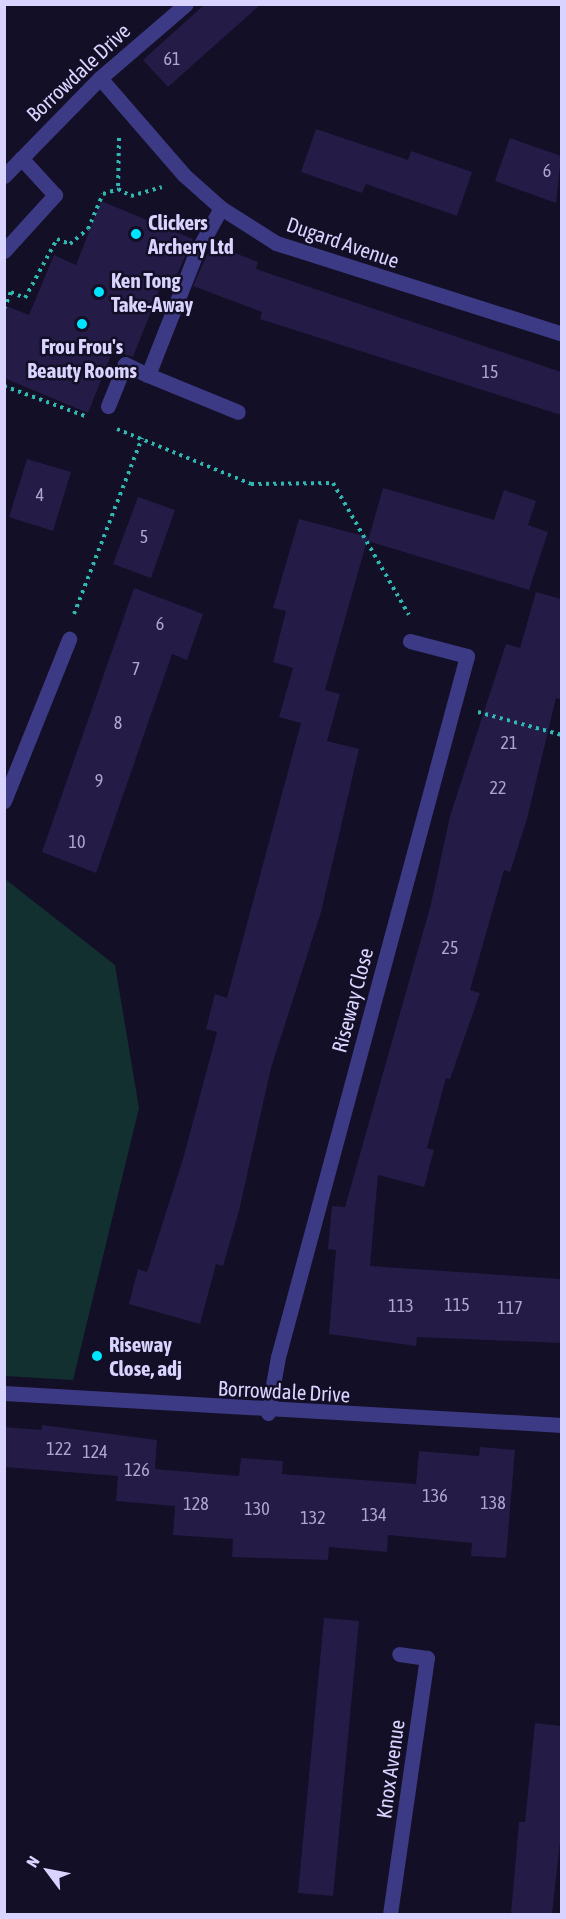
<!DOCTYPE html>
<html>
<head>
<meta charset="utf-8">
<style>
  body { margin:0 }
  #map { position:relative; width:566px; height:1919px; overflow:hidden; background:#130f26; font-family:"Asap Condensed",sans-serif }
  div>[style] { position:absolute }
  .green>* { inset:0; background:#12302f }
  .building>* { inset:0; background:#241b47 }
  .path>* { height:4px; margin-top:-2px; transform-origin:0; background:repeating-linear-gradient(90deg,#2fb8b0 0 3px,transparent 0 7.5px) }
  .lane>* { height:15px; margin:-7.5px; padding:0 7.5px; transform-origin:7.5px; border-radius:7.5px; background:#3d3a85 }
  .street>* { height:15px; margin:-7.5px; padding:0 7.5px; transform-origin:7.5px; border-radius:7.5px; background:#3d3a85 }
  .dots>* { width:16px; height:16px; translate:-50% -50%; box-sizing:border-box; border:3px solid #130f26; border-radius:50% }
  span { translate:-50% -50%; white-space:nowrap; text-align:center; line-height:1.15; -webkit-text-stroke:5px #130f26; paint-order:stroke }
  .number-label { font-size:18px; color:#aca6d1 }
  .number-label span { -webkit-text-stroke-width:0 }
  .street-label { font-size:21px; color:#d9d4ff }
  .poi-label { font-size:21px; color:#d9d4ff; font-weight:700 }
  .left { translate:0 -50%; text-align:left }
  .frame { position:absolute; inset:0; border:6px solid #d9d4ff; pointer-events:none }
  .north { position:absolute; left:18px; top:1841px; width:60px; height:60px; -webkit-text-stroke:4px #130f26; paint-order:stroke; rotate:302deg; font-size:16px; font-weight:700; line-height:24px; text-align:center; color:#d9d4ff }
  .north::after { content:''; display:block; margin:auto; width:21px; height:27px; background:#d9d4ff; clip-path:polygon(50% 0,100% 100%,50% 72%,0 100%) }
</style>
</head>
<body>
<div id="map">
  <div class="green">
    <div style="clip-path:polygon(5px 879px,115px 965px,139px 1108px,73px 1380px,5px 1376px)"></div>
  </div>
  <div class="building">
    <div style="clip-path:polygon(205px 4px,261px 4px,168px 87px,143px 60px)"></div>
    <div style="clip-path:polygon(316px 129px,408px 160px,411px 151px,472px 172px,457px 216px,366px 184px,362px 193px,301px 172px)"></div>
    <div style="clip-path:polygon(510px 138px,561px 156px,556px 203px,495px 181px)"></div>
    <div style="clip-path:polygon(101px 201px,193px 239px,175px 279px,165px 276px,133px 357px,113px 350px,88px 413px,4px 378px,4px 305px,29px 315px,54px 255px,76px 265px)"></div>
    <div style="clip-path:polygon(212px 244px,258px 262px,256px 269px,561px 372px,561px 415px,260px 319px,262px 312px,193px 286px)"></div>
    <div style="clip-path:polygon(27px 459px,71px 472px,53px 531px,9px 517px)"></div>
    <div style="clip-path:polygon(383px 488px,494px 520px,504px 490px,536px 501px,528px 525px,548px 532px,529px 590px,368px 541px)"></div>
    <div style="clip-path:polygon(138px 497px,175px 510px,151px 578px,113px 564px)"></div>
    <div style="clip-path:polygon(299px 519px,368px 537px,325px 690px,340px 694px,327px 741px,359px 749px,321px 912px,271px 1068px,239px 1211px,223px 1266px,216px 1264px,200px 1324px,129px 1304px,138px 1269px,147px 1272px,183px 1159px,217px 1032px,206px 1029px,215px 994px,227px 998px,301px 723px,279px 717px,293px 668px,273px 662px,286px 611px,273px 608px)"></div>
    <div style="clip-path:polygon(134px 588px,203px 614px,187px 660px,172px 654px,96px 873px,42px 852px)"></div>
    <div style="clip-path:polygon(536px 592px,561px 599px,561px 700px,556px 698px,527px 819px,510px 872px,504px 870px,470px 990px,480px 993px,450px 1079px,446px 1078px,427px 1148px,434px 1150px,424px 1187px,378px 1175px,370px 1266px,561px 1279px,561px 1343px,417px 1337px,416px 1346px,329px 1334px,336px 1250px,328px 1249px,332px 1206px,345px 1207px,431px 904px,450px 816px,506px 644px,520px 648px)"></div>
    <div style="clip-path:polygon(42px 1425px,157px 1440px,155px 1469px,239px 1476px,241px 1458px,283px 1461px,282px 1474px,416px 1484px,419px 1451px,479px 1456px,480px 1447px,515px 1450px,506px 1558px,471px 1556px,472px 1543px,388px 1535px,387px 1552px,329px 1547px,328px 1560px,232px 1557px,233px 1539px,173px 1535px,175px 1506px,116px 1501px,118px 1476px,4px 1467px,4px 1427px,42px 1430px)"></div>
    <div style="clip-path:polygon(324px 1618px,359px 1621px,333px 1896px,298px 1893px)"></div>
    <div style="clip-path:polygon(535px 1723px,561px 1726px,561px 1833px,552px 1914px,511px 1914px,519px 1822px,525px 1822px)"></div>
  </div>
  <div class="path">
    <div style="left:119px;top:138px;width:51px;rotate:91.1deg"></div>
    <div style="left:118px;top:189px;width:15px;rotate:28deg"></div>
    <div style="left:131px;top:196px;width:32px;rotate:-16deg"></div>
    <div style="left:4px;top:309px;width:18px;rotate:-68deg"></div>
    <div style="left:11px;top:292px;width:15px;rotate:23deg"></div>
    <div style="left:25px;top:298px;width:67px;rotate:-61.5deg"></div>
    <div style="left:57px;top:239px;width:14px;rotate:21deg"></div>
    <div style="left:70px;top:244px;width:23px;rotate:-40deg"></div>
    <div style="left:88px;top:229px;width:38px;rotate:-67deg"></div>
    <div style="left:103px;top:194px;width:16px;rotate:-18deg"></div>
    <div style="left:4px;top:386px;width:86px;rotate:20.3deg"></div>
    <div style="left:117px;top:429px;width:145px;rotate:22.3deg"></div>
    <div style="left:251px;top:484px;width:82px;rotate:-0.7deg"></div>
    <div style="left:333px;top:483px;width:152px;rotate:60.1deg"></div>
    <div style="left:74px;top:614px;width:189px;rotate:-68.9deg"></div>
    <div style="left:478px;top:712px;width:87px;rotate:15.3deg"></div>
  </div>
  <div class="lane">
    <div style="left:221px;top:208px;width:51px;rotate:119.1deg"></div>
    <div style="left:196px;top:253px;width:131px;rotate:111.5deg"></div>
    <div style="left:148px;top:375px;width:97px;rotate:22.3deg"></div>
    <div style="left:4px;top:251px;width:76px;rotate:-47.7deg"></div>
    <div style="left:55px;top:195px;width:50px;rotate:-132.6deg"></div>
    <div style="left:108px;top:406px;width:45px;rotate:-68deg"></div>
    <div style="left:125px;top:364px;width:25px;rotate:26deg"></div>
  </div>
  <div class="street">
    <div style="left:100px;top:78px;width:128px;rotate:49.1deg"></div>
    <div style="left:184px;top:175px;width:50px;rotate:41.7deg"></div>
    <div style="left:221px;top:208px;width:65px;rotate:32.5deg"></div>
    <div style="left:276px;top:243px;width:298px;rotate:17.6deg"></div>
    <div style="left:4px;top:176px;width:137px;rotate:-45.6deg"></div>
    <div style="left:100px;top:78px;width:113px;rotate:-40.7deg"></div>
    <div style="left:4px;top:801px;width:175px;rotate:-68.1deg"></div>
    <div style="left:4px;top:1393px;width:559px;rotate:3.28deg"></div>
    <div style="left:268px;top:1413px;width:57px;rotate:-79.9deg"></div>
    <div style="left:278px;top:1357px;width:726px;rotate:-74.91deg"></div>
    <div style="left:467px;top:656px;width:59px;rotate:-165.3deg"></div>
    <div style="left:390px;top:1914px;width:259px;rotate:-81.8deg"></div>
    <div style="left:427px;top:1658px;width:28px;rotate:-172deg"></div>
  </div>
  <div class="dots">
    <div style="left:136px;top:234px;background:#00e5ff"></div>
    <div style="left:99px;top:292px;background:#00e5ff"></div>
    <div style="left:82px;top:324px;background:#00e5ff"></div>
    <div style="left:97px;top:1356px;background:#00e5ff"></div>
  </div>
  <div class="number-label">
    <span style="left:172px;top:59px">61</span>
    <span style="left:547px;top:171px">6</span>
    <span style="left:490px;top:372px">15</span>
    <span style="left:40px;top:495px">4</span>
    <span style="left:144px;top:537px">5</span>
    <span style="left:160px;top:624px">6</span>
    <span style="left:136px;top:669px">7</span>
    <span style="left:118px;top:723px">8</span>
    <span style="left:509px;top:743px">21</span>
    <span style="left:99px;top:781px">9</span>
    <span style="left:498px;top:788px">22</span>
    <span style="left:77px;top:842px">10</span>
    <span style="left:450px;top:948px">25</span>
    <span style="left:457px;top:1305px">115</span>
    <span style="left:401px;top:1306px">113</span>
    <span style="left:510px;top:1308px">117</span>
    <span style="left:59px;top:1449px">122</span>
    <span style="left:95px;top:1452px">124</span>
    <span style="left:137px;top:1470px">126</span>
    <span style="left:435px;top:1496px">136</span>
    <span style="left:493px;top:1503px">138</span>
    <span style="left:196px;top:1504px">128</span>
    <span style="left:257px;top:1509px">130</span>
    <span style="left:374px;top:1515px">134</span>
    <span style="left:313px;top:1518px">132</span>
  </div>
  <div class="street-label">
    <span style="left:78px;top:72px;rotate:-43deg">Borrowdale Drive</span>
    <span style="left:343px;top:242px;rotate:19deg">Dugard Avenue</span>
    <span style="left:352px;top:1000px;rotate:-75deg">Riseway Close</span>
    <span style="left:284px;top:1391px;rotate:3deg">Borrowdale Drive</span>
    <span style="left:390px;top:1769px;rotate:-82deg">Knox Avenue</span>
  </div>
  <div class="poi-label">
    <span class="left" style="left:148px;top:234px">Clickers<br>Archery Ltd</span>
    <span class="left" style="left:111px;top:292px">Ken Tong<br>Take-Away</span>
    <span style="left:82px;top:358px">Frou Frou's<br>Beauty Rooms</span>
    <span class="left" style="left:109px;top:1356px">Riseway<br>Close, adj</span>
  </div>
  <div class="frame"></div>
  <div class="north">N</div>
</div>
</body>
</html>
